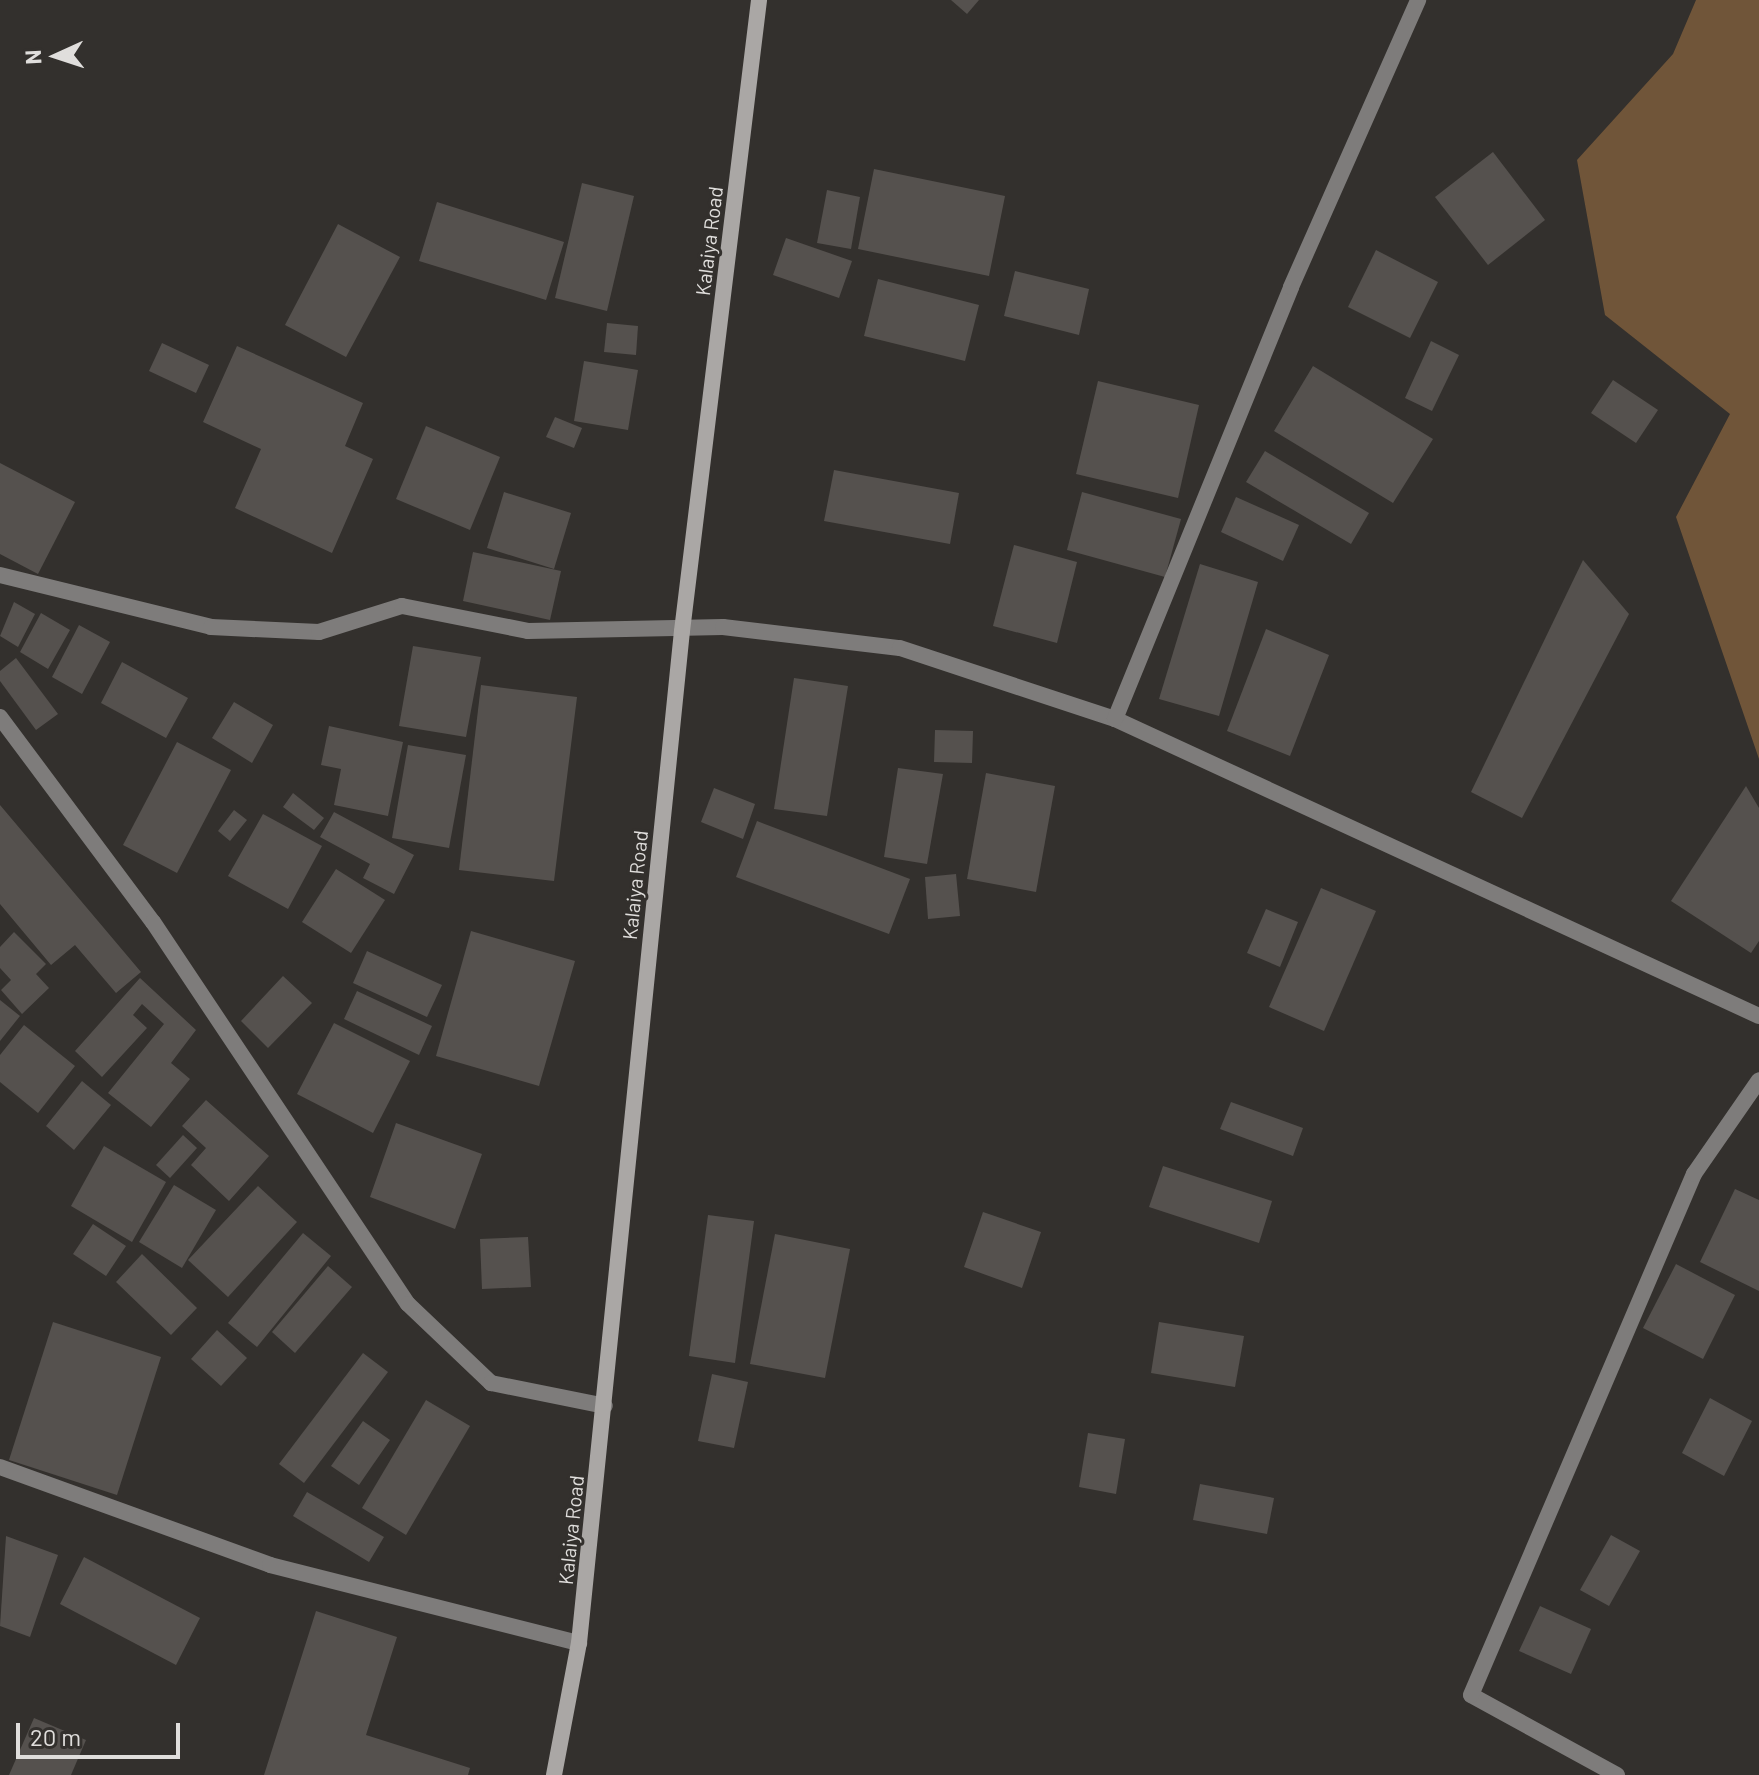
<!DOCTYPE html>
<html>
<head>
<meta charset="utf-8">
<style>
  body { margin:0 }
  #map { position:relative; width:1759px; height:1775px; overflow:hidden; background:#33302d; font-family:Barlow,sans-serif }
  div>[style] { position:absolute }
  .green>* { inset:0; background:#705539 }
  .building>* { inset:0; background:#55514e }
  .street>* { height:16px; margin:-8px; padding:0 8px; transform-origin:8px; border-radius:8px; background:#7e7c7b }
  .secondary>* { height:16px; margin:-8px; padding:0 8px; transform-origin:8px; border-radius:8px; background:#aaa7a5 }
  span { translate:-50% -50%; white-space:nowrap; text-align:center; line-height:1.15; -webkit-text-stroke:6px #33302d; paint-order:stroke }
  .street-label { font-size:20px; color:#e0dedc }
  .north { position:absolute; left:16px; top:16px; width:80px; height:80px; -webkit-text-stroke:6px #33302d; paint-order:stroke; rotate:267deg; font-size:22px; font-weight:700; line-height:32px; text-align:center; color:#e0dedc }
  .north::after { content:''; display:block; margin:auto; width:28px; height:36px; background:#e0dedc; clip-path:polygon(50% 0,100% 100%,50% 72%,0 100%) }
  .scale { position:absolute; left:16px; top:1723px; width:164px; height:36px; box-sizing:border-box; border:4px solid #e0dedc; border-top:0; padding-left:10px; font-size:24px; line-height:28px; white-space:nowrap; color:#e0dedc; -webkit-text-stroke:6px #33302d; paint-order:stroke }
</style>
</head>
<body>
<div id="map">
  <div class="green">
    <div style="clip-path:polygon(1696px 0,1759px 0,1759px 759px,1676px 517px,1730px 414px,1605px 315px,1577px 160px,1673px 54px)"></div>
  </div>
  <div class="building">
    <div style="clip-path:polygon(951px 0,979px 0,967px 14px)"></div>
    <div style="clip-path:polygon(1493px 152px,1545px 220px,1488px 265px,1435px 197px)"></div>
    <div style="clip-path:polygon(874px 169px,1005px 196px,989px 276px,858px 249px)"></div>
    <div style="clip-path:polygon(582px 183px,634px 196px,607px 311px,555px 298px)"></div>
    <div style="clip-path:polygon(827px 190px,860px 197px,851px 249px,817px 243px)"></div>
    <div style="clip-path:polygon(437px 202px,564px 242px,546px 300px,419px 261px)"></div>
    <div style="clip-path:polygon(338px 224px,400px 257px,346px 357px,285px 325px)"></div>
    <div style="clip-path:polygon(786px 238px,852px 261px,839px 298px,773px 275px)"></div>
    <div style="clip-path:polygon(1376px 250px,1438px 282px,1410px 338px,1348px 307px)"></div>
    <div style="clip-path:polygon(1015px 271px,1089px 289px,1079px 335px,1004px 316px)"></div>
    <div style="clip-path:polygon(878px 279px,979px 305px,965px 361px,864px 336px)"></div>
    <div style="clip-path:polygon(607px 323px,638px 326px,636px 355px,604px 352px)"></div>
    <div style="clip-path:polygon(1431px 341px,1459px 355px,1432px 411px,1405px 398px)"></div>
    <div style="clip-path:polygon(162px 343px,209px 365px,196px 393px,149px 371px)"></div>
    <div style="clip-path:polygon(237px 346px,363px 403px,345px 446px,373px 459px,332px 553px,235px 508px,261px 449px,203px 422px)"></div>
    <div style="clip-path:polygon(584px 361px,638px 370px,628px 430px,574px 421px)"></div>
    <div style="clip-path:polygon(1313px 366px,1433px 439px,1393px 503px,1274px 431px)"></div>
    <div style="clip-path:polygon(1613px 380px,1658px 410px,1636px 443px,1591px 413px)"></div>
    <div style="clip-path:polygon(1098px 381px,1199px 405px,1178px 498px,1076px 474px)"></div>
    <div style="clip-path:polygon(555px 417px,582px 428px,574px 448px,546px 437px)"></div>
    <div style="clip-path:polygon(426px 426px,500px 457px,470px 530px,396px 499px)"></div>
    <div style="clip-path:polygon(1265px 451px,1369px 513px,1351px 544px,1246px 482px)"></div>
    <div style="clip-path:polygon(0 463px,75px 502px,38px 574px,0 554px)"></div>
    <div style="clip-path:polygon(834px 470px,959px 493px,950px 544px,824px 521px)"></div>
    <div style="clip-path:polygon(504px 492px,571px 513px,554px 569px,487px 548px)"></div>
    <div style="clip-path:polygon(1082px 492px,1181px 519px,1165px 577px,1067px 550px)"></div>
    <div style="clip-path:polygon(1236px 497px,1299px 525px,1283px 561px,1221px 532px)"></div>
    <div style="clip-path:polygon(1014px 545px,1077px 562px,1057px 643px,993px 626px)"></div>
    <div style="clip-path:polygon(473px 552px,561px 571px,550px 620px,463px 601px)"></div>
    <div style="clip-path:polygon(1583px 560px,1629px 614px,1522px 818px,1471px 792px)"></div>
    <div style="clip-path:polygon(1200px 564px,1258px 582px,1219px 716px,1159px 699px)"></div>
    <div style="clip-path:polygon(14px 602px,35px 614px,18px 647px,0 636px)"></div>
    <div style="clip-path:polygon(41px 613px,70px 630px,48px 669px,20px 652px)"></div>
    <div style="clip-path:polygon(79px 625px,110px 642px,82px 694px,52px 677px)"></div>
    <div style="clip-path:polygon(1266px 629px,1329px 655px,1290px 756px,1227px 731px)"></div>
    <div style="clip-path:polygon(413px 646px,481px 657px,466px 737px,399px 726px)"></div>
    <div style="clip-path:polygon(16px 658px,58px 714px,36px 730px,0 681px,0 671px)"></div>
    <div style="clip-path:polygon(122px 662px,188px 698px,166px 738px,101px 703px)"></div>
    <div style="clip-path:polygon(794px 678px,848px 686px,827px 816px,774px 809px)"></div>
    <div style="clip-path:polygon(481px 685px,577px 697px,554px 881px,459px 870px)"></div>
    <div style="clip-path:polygon(234px 702px,273px 725px,252px 763px,212px 738px)"></div>
    <div style="clip-path:polygon(329px 726px,403px 742px,388px 816px,334px 805px,341px 769px,321px 765px)"></div>
    <div style="clip-path:polygon(935px 730px,973px 731px,972px 763px,934px 762px)"></div>
    <div style="clip-path:polygon(177px 742px,231px 770px,177px 873px,123px 845px)"></div>
    <div style="clip-path:polygon(408px 745px,466px 755px,449px 848px,392px 838px)"></div>
    <div style="clip-path:polygon(898px 768px,943px 774px,927px 864px,884px 857px)"></div>
    <div style="clip-path:polygon(986px 773px,1055px 786px,1036px 892px,967px 879px)"></div>
    <div style="clip-path:polygon(1746px 786px,1759px 808px,1759px 941px,1751px 953px,1671px 901px)"></div>
    <div style="clip-path:polygon(714px 788px,755px 804px,743px 839px,701px 822px)"></div>
    <div style="clip-path:polygon(293px 793px,324px 818px,314px 830px,283px 807px)"></div>
    <div style="clip-path:polygon(0 805px,141px 972px,116px 993px,75px 945px,51px 965px,0 904px)"></div>
    <div style="clip-path:polygon(234px 810px,247px 820px,230px 841px,218px 831px)"></div>
    <div style="clip-path:polygon(334px 812px,414px 855px,394px 894px,363px 878px,370px 864px,320px 837px)"></div>
    <div style="clip-path:polygon(263px 814px,322px 846px,288px 909px,228px 876px)"></div>
    <div style="clip-path:polygon(757px 821px,910px 879px,889px 934px,736px 877px)"></div>
    <div style="clip-path:polygon(336px 869px,385px 900px,351px 953px,302px 922px)"></div>
    <div style="clip-path:polygon(956px 874px,960px 916px,928px 919px,925px 877px)"></div>
    <div style="clip-path:polygon(1321px 888px,1376px 911px,1324px 1031px,1269px 1007px)"></div>
    <div style="clip-path:polygon(1266px 909px,1298px 922px,1280px 967px,1247px 953px)"></div>
    <div style="clip-path:polygon(471px 931px,575px 961px,539px 1086px,436px 1056px)"></div>
    <div style="clip-path:polygon(14px 932px,46px 964px,36px 974px,49px 988px,22px 1014px,1px 990px,11px 980px,0 968px,0 947px)"></div>
    <div style="clip-path:polygon(367px 951px,442px 985px,427px 1017px,353px 983px)"></div>
    <div style="clip-path:polygon(283px 976px,312px 1003px,268px 1048px,241px 1021px)"></div>
    <div style="clip-path:polygon(140px 978px,196px 1030px,171px 1063px,190px 1079px,151px 1127px,108px 1093px,164px 1024px,142px 1004px,133px 1015px,147px 1028px,102px 1077px,75px 1051px)"></div>
    <div style="clip-path:polygon(357px 991px,432px 1026px,419px 1055px,344px 1019px)"></div>
    <div style="clip-path:polygon(0 1000px,20px 1016px,0 1041px)"></div>
    <div style="clip-path:polygon(334px 1023px,410px 1061px,373px 1133px,297px 1094px)"></div>
    <div style="clip-path:polygon(24px 1025px,75px 1066px,38px 1113px,0 1082px,0 1055px)"></div>
    <div style="clip-path:polygon(82px 1081px,111px 1105px,74px 1150px,46px 1126px)"></div>
    <div style="clip-path:polygon(206px 1100px,269px 1156px,229px 1201px,191px 1165px,206px 1148px,182px 1126px)"></div>
    <div style="clip-path:polygon(1231px 1102px,1303px 1128px,1293px 1156px,1220px 1129px)"></div>
    <div style="clip-path:polygon(396px 1123px,482px 1154px,455px 1229px,370px 1197px)"></div>
    <div style="clip-path:polygon(183px 1135px,197px 1148px,170px 1178px,156px 1165px)"></div>
    <div style="clip-path:polygon(104px 1146px,166px 1182px,132px 1242px,71px 1206px)"></div>
    <div style="clip-path:polygon(1163px 1166px,1272px 1201px,1259px 1243px,1149px 1207px)"></div>
    <div style="clip-path:polygon(174px 1185px,216px 1210px,182px 1268px,139px 1242px)"></div>
    <div style="clip-path:polygon(258px 1186px,297px 1222px,228px 1297px,188px 1260px)"></div>
    <div style="clip-path:polygon(1735px 1189px,1759px 1200px,1759px 1291px,1700px 1262px)"></div>
    <div style="clip-path:polygon(983px 1212px,1041px 1232px,1022px 1288px,964px 1267px)"></div>
    <div style="clip-path:polygon(708px 1215px,754px 1221px,735px 1363px,689px 1356px)"></div>
    <div style="clip-path:polygon(93px 1224px,126px 1246px,106px 1276px,73px 1254px)"></div>
    <div style="clip-path:polygon(303px 1233px,331px 1256px,257px 1347px,228px 1323px)"></div>
    <div style="clip-path:polygon(775px 1234px,850px 1249px,825px 1378px,750px 1364px)"></div>
    <div style="clip-path:polygon(528px 1237px,531px 1287px,482px 1289px,480px 1239px)"></div>
    <div style="clip-path:polygon(142px 1254px,197px 1308px,171px 1335px,116px 1282px)"></div>
    <div style="clip-path:polygon(1676px 1264px,1735px 1295px,1703px 1359px,1643px 1328px)"></div>
    <div style="clip-path:polygon(328px 1266px,352px 1287px,295px 1353px,272px 1332px)"></div>
    <div style="clip-path:polygon(53px 1322px,161px 1357px,117px 1495px,9px 1460px)"></div>
    <div style="clip-path:polygon(1159px 1322px,1244px 1336px,1235px 1387px,1151px 1373px)"></div>
    <div style="clip-path:polygon(217px 1330px,247px 1358px,221px 1386px,191px 1359px)"></div>
    <div style="clip-path:polygon(363px 1353px,388px 1372px,304px 1483px,279px 1464px)"></div>
    <div style="clip-path:polygon(712px 1374px,748px 1382px,734px 1448px,698px 1441px)"></div>
    <div style="clip-path:polygon(1710px 1398px,1752px 1421px,1724px 1476px,1682px 1453px)"></div>
    <div style="clip-path:polygon(426px 1400px,470px 1426px,406px 1535px,362px 1508px)"></div>
    <div style="clip-path:polygon(363px 1421px,390px 1440px,359px 1485px,331px 1466px)"></div>
    <div style="clip-path:polygon(1088px 1433px,1125px 1439px,1116px 1494px,1079px 1487px)"></div>
    <div style="clip-path:polygon(1200px 1484px,1274px 1498px,1267px 1534px,1193px 1520px)"></div>
    <div style="clip-path:polygon(307px 1492px,384px 1537px,369px 1562px,293px 1516px)"></div>
    <div style="clip-path:polygon(1611px 1535px,1640px 1551px,1609px 1606px,1580px 1590px)"></div>
    <div style="clip-path:polygon(6px 1536px,58px 1555px,30px 1637px,0 1626px)"></div>
    <div style="clip-path:polygon(84px 1557px,200px 1618px,176px 1665px,60px 1604px)"></div>
    <div style="clip-path:polygon(1540px 1606px,1591px 1629px,1571px 1674px,1519px 1651px)"></div>
    <div style="clip-path:polygon(316px 1611px,397px 1637px,366px 1735px,470px 1768px,468px 1775px,264px 1775px)"></div>
    <div style="clip-path:polygon(34px 1718px,86px 1740px,71px 1775px,9px 1775px)"></div>
  </div>
  <div class="street">
    <div style="left:0;top:575px;width:217px;rotate:13.8deg"></div>
    <div style="left:211px;top:627px;width:108px;rotate:2.7deg"></div>
    <div style="left:319px;top:632px;width:87px;rotate:-17.4deg"></div>
    <div style="left:402px;top:606px;width:128px;rotate:11.2deg"></div>
    <div style="left:528px;top:631px;width:195px;rotate:-1.2deg"></div>
    <div style="left:723px;top:627px;width:178px;rotate:6.8deg"></div>
    <div style="left:900px;top:648px;width:226px;rotate:18.3deg"></div>
    <div style="left:1115px;top:719px;width:709px;rotate:24.76deg"></div>
    <div style="left:0;top:717px;width:256px;rotate:53.3deg"></div>
    <div style="left:153px;top:922px;width:459px;rotate:56.3deg"></div>
    <div style="left:408px;top:1304px;width:115px;rotate:43.6deg"></div>
    <div style="left:491px;top:1383px;width:116px;rotate:11.4deg"></div>
    <div style="left:1115px;top:719px;width:466px;rotate:-67.8deg"></div>
    <div style="left:1291px;top:287px;width:314px;rotate:-66.1deg"></div>
    <div style="left:0;top:1467px;width:287px;rotate:19.9deg"></div>
    <div style="left:270px;top:1565px;width:319px;rotate:14.2deg"></div>
    <div style="left:1617px;top:1775px;width:166px;rotate:-151.3deg"></div>
    <div style="left:1471px;top:1695px;width:567px;rotate:-66.83deg"></div>
    <div style="left:1694px;top:1174px;width:114px;rotate:-55.3deg"></div>
  </div>
  <div class="secondary">
    <div style="left:554px;top:1775px;width:134px;rotate:-79.3deg"></div>
    <div style="left:579px;top:1643px;width:1017px;rotate:-84.19deg"></div>
    <div style="left:682px;top:631px;width:636px;rotate:-83.04deg"></div>
  </div>
  <div class="street-label">
    <span style="left:709px;top:241px;rotate:-83deg">Kalaiya Road</span>
    <span style="left:635px;top:885px;rotate:-84deg">Kalaiya Road</span>
    <span style="left:571px;top:1530px;rotate:-84deg">Kalaiya Road</span>
  </div>
  <div class="north">N</div>
  <div class="scale">20 m</div>
</div>
</body>
</html>
